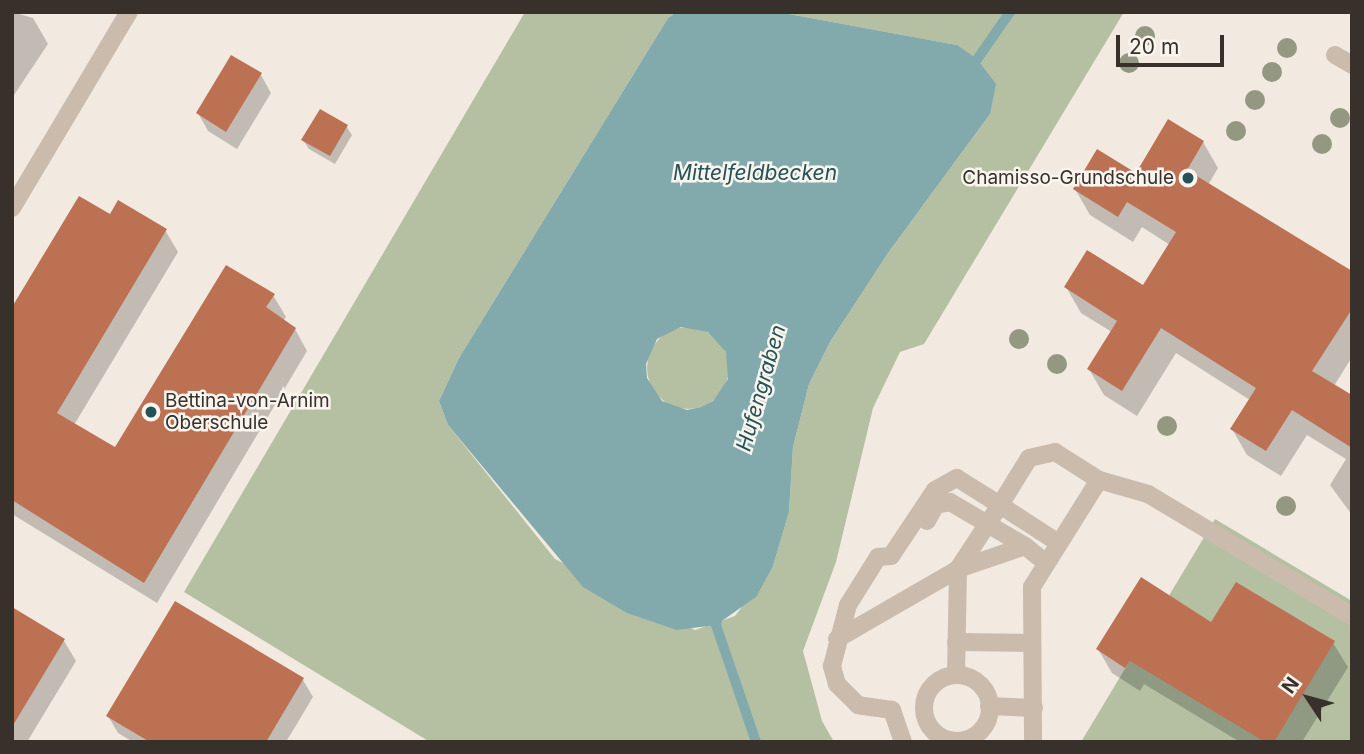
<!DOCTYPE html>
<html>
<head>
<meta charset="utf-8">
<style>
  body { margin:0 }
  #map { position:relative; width:1364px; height:754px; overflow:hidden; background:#f2eae1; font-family:Inter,sans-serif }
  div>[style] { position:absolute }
  .green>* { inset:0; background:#b5c0a2 }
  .round { border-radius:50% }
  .water>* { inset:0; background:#82aaad }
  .shadow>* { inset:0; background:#0003 }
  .stream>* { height:10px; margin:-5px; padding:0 5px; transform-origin:5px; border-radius:5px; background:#82aaad }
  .building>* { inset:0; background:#bd7153 }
  .lane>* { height:18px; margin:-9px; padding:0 9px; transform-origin:9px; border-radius:9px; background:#cabbad }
  .lane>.ring { margin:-9px; padding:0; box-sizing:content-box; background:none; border:18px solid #cabbad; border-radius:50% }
  .trees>* { width:20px; height:20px; margin:-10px; border-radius:50%; background:#949880 }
  .dots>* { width:19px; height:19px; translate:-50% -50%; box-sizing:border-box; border:4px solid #f9f4ed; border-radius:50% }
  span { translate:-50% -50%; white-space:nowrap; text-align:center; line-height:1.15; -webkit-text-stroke:5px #f9f4ed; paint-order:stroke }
  .poi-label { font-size:19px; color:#38302b }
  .right { translate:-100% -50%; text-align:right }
  .left { translate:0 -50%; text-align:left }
  .water-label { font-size:21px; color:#235257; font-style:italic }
  .frame { position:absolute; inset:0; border:14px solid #38302b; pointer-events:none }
  .north { position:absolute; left:1273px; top:663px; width:70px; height:70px; -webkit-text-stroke:5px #f9f4ed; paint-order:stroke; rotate:306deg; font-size:19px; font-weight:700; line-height:28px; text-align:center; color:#38302b }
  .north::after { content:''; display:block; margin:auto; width:24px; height:32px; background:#38302b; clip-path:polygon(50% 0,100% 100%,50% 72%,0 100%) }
  .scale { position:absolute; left:1116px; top:35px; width:108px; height:32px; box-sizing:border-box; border:4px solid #38302b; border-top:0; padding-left:9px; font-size:21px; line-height:24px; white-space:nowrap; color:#38302b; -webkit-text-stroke:5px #f9f4ed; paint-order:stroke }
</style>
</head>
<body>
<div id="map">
  <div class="green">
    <div style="clip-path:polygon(525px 12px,676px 12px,668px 18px,459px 358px,439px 401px,448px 425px,555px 559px,695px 630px,735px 616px,773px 566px,789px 512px,793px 447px,809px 384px,830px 342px,888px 253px,990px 114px,957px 45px,778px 12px,1124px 12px,924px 344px,900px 352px,873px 408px,836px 562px,803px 651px,822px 721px,834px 742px,430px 742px,184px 592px)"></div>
    <div class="round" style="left:647px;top:327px;width:82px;height:82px"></div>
    <div style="clip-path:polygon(1215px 519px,1352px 601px,1352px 742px,1081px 742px)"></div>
  </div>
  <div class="water">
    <div style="clip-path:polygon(evenodd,676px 12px,778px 12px,957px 45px,977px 59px,996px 84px,990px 114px,888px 253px,830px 342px,809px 384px,793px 447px,789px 512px,773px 566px,756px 597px,716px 625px,677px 630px,627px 613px,583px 587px,448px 425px,439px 401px,459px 358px,668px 18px,676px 12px,681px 327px,708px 332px,726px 352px,728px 379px,713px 401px,701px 407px,687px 410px,662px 401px,647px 378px,646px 364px,657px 339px,681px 327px)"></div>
  </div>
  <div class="shadow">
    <div style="clip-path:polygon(12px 12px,33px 18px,48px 44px,12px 98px)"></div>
    <div style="clip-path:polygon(261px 75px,271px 93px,237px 149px,208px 131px,198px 113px)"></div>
    <div style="clip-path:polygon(346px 126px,352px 135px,335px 164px,309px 149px,303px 140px)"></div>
    <div style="clip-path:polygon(1203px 142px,1218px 168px,1208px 185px,1352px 273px,1352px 357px,1334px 386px,1352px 397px,1352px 515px,1330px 485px,1346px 459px,1307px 435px,1281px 476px,1247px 455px,1232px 429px,1250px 400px,1176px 353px,1137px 416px,1104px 395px,1089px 369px,1112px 332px,1081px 313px,1066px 287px,1144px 287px,1170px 245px,1142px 227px,1133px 242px,1090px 215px,1075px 189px,1136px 175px)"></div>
    <div style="clip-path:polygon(110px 217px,165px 230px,178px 252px,74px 425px,116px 449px,273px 295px,286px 317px,283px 321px,295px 329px,307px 351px,157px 603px,12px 514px,12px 310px)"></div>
    <div style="clip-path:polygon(12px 609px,64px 641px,76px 661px,27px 742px,12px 742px)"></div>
    <div style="clip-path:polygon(1211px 625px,1333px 643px,1348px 667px,1302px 742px,1240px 742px,1144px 684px,1140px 691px,1112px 673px,1098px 649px)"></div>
    <div style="clip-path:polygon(303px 680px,313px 697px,286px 742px,133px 742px,118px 733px,108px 716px)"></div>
  </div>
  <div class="stream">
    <div style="left:969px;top:71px;width:72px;rotate:-55.2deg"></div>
    <div style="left:719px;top:612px;width:13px;rotate:103deg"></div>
    <div style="left:716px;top:625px;width:124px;rotate:71.1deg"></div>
  </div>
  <div class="building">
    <div style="clip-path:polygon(231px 55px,262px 73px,226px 132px,196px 113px)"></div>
    <div style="clip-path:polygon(320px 109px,348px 125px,330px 156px,301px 140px)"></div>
    <div style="clip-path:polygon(1168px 119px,1204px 141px,1187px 170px,1352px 271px,1352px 309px,1312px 371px,1352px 395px,1352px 448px,1292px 410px,1266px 451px,1230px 429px,1256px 388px,1161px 328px,1122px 391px,1087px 369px,1117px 321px,1064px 287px,1087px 250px,1143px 285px,1176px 232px,1127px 202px,1118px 217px,1073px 189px,1097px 149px,1136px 173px)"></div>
    <div style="clip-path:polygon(79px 196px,110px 214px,118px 200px,167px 229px,57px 413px,115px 447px,226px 265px,275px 294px,266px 307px,296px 328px,144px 583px,12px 500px,12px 307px)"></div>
    <div style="clip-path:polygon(1141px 577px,1211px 622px,1236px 582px,1335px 641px,1274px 742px,1265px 742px,1130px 661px,1125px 668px,1096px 649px)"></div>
    <div style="clip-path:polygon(175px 601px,304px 678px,266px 742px,150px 742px,106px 716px)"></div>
    <div style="clip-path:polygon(12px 607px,65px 639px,12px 727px)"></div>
  </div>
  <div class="lane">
    <div style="left:1335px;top:55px;width:20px;rotate:30deg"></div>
    <div style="left:12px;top:208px;width:228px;rotate:-59.2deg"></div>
    <div style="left:1099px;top:480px;width:51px;rotate:15.9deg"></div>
    <div style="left:1148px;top:494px;width:238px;rotate:30.9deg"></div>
    <div style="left:927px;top:521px;width:18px;rotate:-61deg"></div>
    <div style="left:936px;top:505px;width:14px;rotate:-12deg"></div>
    <div style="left:950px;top:502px;width:87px;rotate:30.4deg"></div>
    <div style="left:837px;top:639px;width:140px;rotate:-30deg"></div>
    <div style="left:958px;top:569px;width:71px;rotate:-18.9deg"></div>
    <div style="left:1025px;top:546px;width:26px;rotate:39deg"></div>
    <div style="left:956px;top:642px;width:76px;rotate:0.8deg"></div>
    <div style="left:956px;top:675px;width:106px;rotate:-88.9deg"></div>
    <div style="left:958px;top:569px;width:77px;rotate:-56.7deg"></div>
    <div style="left:1000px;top:505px;width:68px;rotate:33deg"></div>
    <div class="ring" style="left:924px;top:675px;width:48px;height:48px"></div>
    <div style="left:989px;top:706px;width:45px;rotate:2.5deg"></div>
    <div style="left:903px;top:742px;width:34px;rotate:-109deg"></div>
    <div style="left:892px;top:710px;width:34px;rotate:-172deg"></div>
    <div style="left:858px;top:705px;width:30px;rotate:-135deg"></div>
    <div style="left:837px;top:684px;width:19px;rotate:-106deg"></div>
    <div style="left:832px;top:666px;width:63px;rotate:-75.3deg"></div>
    <div style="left:848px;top:605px;width:57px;rotate:-58deg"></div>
    <div style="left:878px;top:557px;width:13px;rotate:-4deg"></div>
    <div style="left:891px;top:556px;width:79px;rotate:-56.3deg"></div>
    <div style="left:935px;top:490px;width:25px;rotate:-29deg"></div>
    <div style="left:957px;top:478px;width:51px;rotate:32.1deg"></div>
    <div style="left:1000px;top:505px;width:55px;rotate:-58.3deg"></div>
    <div style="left:1029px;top:458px;width:27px;rotate:-13deg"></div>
    <div style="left:1055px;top:452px;width:52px;rotate:32.5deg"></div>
    <div style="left:1099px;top:480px;width:126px;rotate:122.1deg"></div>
    <div style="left:1032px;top:587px;width:155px;rotate:89.6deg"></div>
  </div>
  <div class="trees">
    <div style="left:1145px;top:36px"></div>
    <div style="left:1287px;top:48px"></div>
    <div style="left:1129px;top:63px"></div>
    <div style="left:1272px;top:72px"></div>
    <div style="left:1255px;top:100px"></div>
    <div style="left:1340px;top:118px"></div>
    <div style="left:1236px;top:131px"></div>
    <div style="left:1322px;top:144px"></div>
    <div style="left:1019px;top:339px"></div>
    <div style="left:1057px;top:364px"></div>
    <div style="left:1167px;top:426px"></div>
    <div style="left:1286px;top:506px"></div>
  </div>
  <div class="dots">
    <div style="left:1188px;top:178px;background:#235257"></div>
    <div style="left:151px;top:412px;background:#235257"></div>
  </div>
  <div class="poi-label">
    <span class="right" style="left:1174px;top:178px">Chamisso-Grundschule</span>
    <span class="left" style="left:165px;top:412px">Bettina-von-Arnim<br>Oberschule</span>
  </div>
  <div class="water-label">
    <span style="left:755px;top:173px">Mittelfeldbecken</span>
    <span style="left:761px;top:388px;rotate:-74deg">Hufengraben</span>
  </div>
  <div class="frame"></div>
  <div class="north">N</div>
  <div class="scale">20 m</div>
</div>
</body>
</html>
